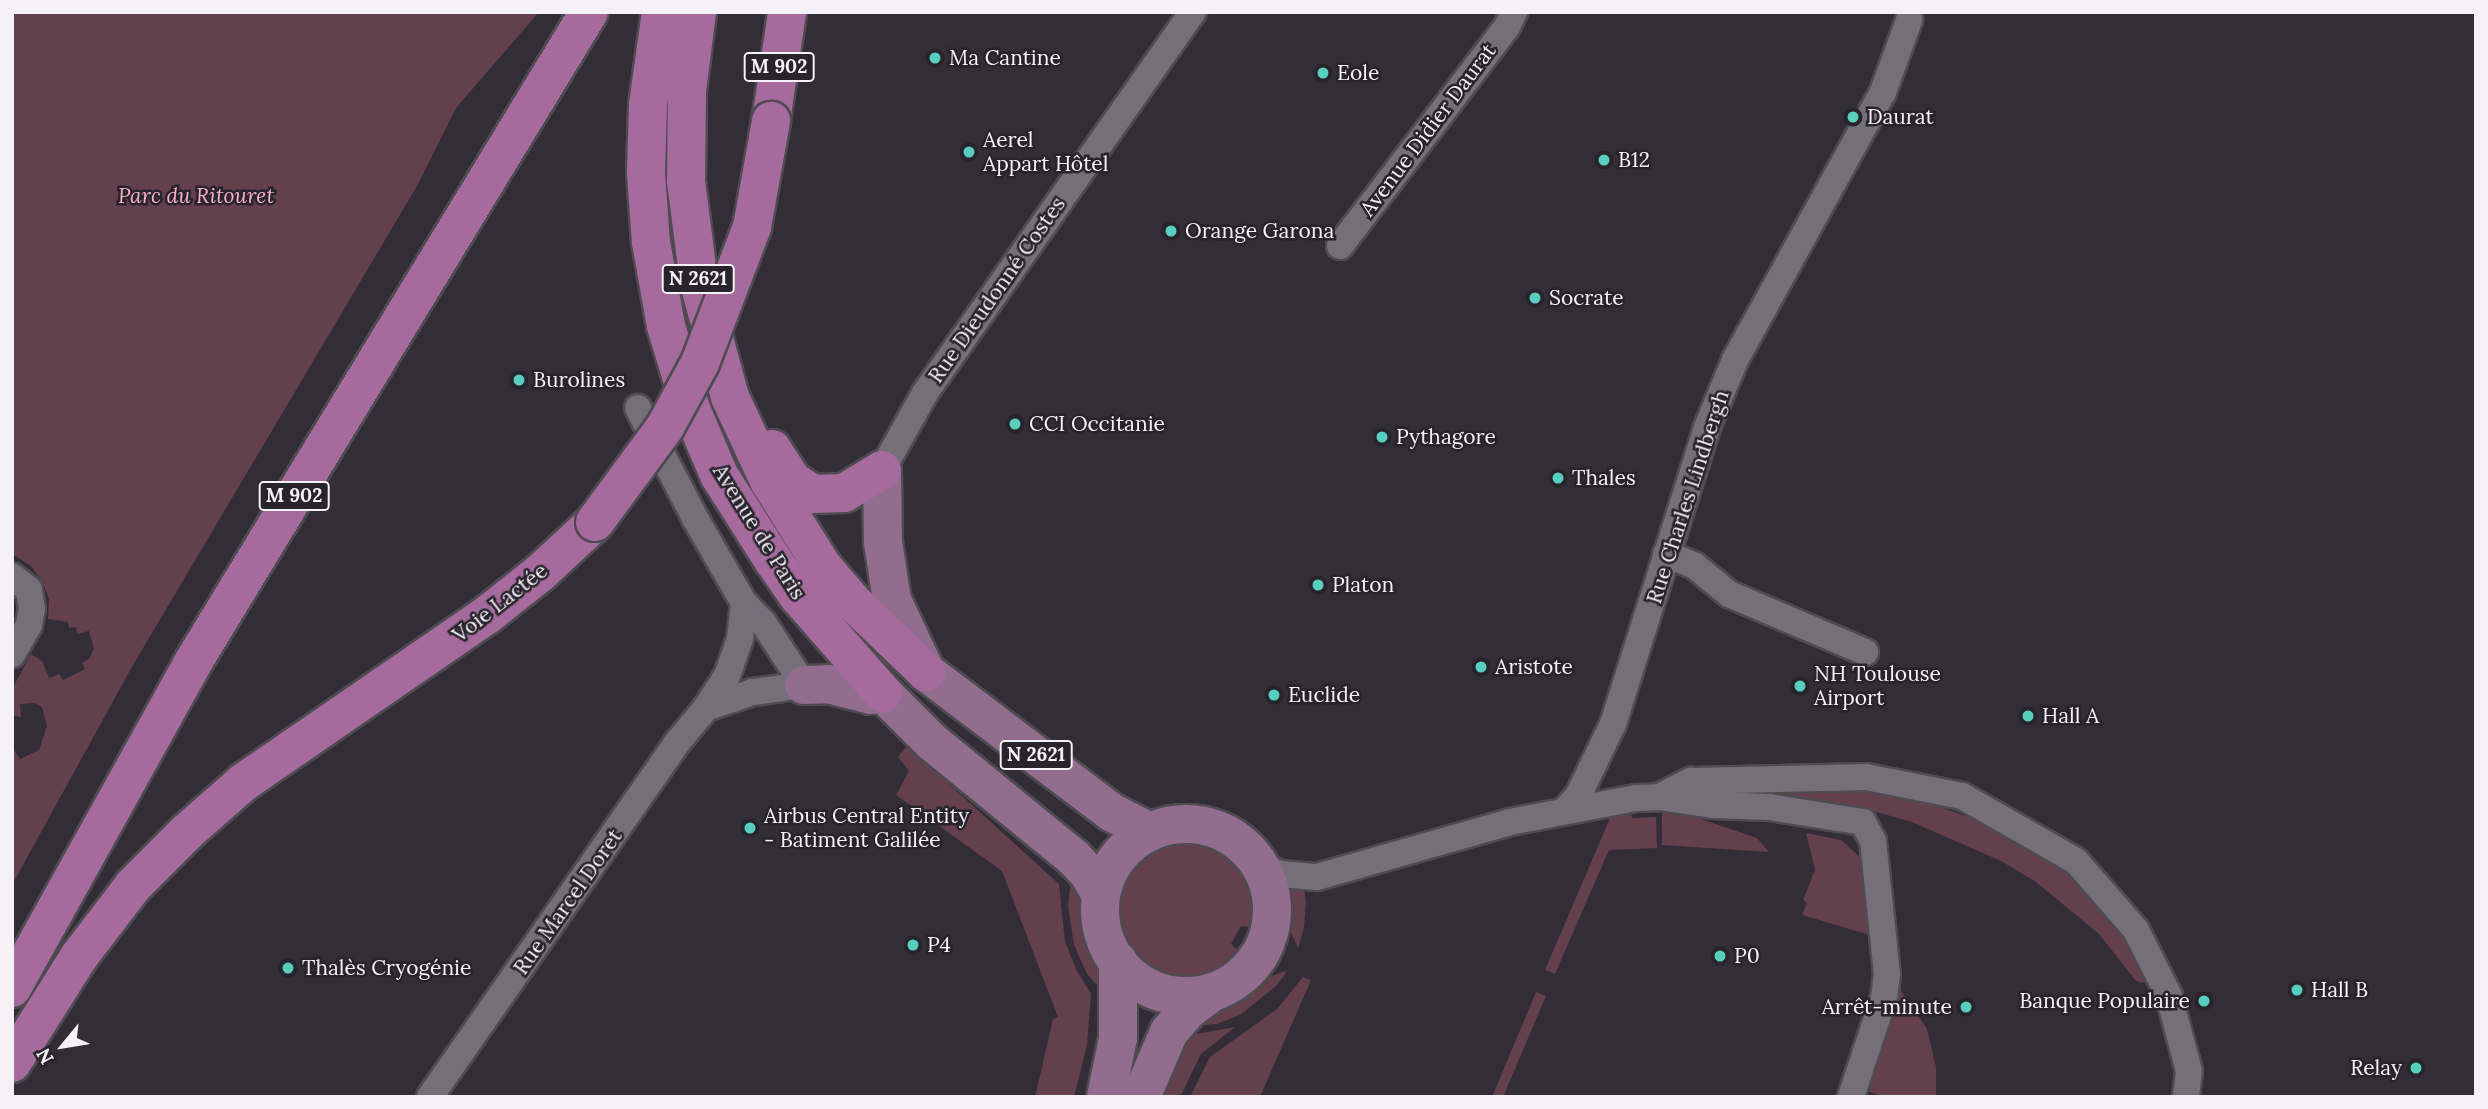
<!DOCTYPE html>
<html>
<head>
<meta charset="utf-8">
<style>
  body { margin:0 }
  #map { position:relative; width:2488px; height:1109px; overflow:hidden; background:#322d36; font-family:Lora,serif }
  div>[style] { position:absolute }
  .green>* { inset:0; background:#643f4c }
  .roads { filter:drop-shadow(2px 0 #4e4b51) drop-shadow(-2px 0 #4e4b51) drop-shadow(0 2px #4e4b51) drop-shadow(0 -2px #4e4b51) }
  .street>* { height:26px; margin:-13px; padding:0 13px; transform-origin:13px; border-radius:13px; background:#746f79 }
  .primary>* { height:38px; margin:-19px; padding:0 19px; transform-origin:19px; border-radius:19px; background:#926d8e }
  .primary>.ring { margin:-19px; padding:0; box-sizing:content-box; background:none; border:38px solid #926d8e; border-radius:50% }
  .highway>* { height:38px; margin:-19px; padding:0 19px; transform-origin:19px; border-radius:19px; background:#a66b9c }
  .bridges { filter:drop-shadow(2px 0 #4e4b51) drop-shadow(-2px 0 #4e4b51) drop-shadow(0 2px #4e4b51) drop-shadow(0 -2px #4e4b51) }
  .highway-bridge>* { height:38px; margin:-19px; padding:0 19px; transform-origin:19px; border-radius:19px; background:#a66b9c }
  .dots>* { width:19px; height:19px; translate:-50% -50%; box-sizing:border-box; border:4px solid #28242c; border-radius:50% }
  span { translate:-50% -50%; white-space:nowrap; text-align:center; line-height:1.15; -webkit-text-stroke:5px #28242c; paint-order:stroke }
  .shield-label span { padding:2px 5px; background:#28242c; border:2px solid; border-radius:5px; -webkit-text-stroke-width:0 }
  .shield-label { font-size:19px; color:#f4f1f7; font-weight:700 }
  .poi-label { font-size:21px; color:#f4f1f7 }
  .left { translate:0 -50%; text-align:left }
  .right { translate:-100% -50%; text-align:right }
  .street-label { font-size:21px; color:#f4f1f7 }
  .park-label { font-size:21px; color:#f8b0c8; font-style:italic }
  .frame { position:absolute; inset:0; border:14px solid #f4f1f7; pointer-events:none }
  .north { position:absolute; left:28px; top:1011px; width:70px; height:70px; -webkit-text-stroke:5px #28242c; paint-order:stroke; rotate:240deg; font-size:19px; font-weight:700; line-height:28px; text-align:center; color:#f4f1f7 }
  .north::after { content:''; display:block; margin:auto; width:24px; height:32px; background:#f4f1f7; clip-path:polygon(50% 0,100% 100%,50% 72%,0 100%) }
</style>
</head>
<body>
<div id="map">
  <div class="green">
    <div style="clip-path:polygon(12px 12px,539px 12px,456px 108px,417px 186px,133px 665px,12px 885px,12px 747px,20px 759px,39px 750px,47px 726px,42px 707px,34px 703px,20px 704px,21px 717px,12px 715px,12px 689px,31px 654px,42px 661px,49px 678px,59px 674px,63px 680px,85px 669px,82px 663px,89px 659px,94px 649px,89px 631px,77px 634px,76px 627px,69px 628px,68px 622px,48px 619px,49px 599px,43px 583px,31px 566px,12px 554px)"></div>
    <div style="clip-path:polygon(907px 746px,1059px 884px,1065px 942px,1077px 971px,1091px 994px,1087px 1045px,1074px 1097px,1035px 1097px,1053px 1019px,1058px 1017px,1002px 871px,896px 795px,909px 771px,898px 757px)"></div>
    <div style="clip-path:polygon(1758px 784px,1829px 786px,1914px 797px,1997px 828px,2074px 873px,2107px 907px,2152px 978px,2142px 983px,2136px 981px,2099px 934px,2036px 882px,2001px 861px,1912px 822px,1869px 810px,1791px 797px,1759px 796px)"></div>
    <div style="clip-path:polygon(1662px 811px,1677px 811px,1757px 838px,1769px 852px,1662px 845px)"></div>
    <div style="clip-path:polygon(1631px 813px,1632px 818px,1656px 817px,1657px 848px,1609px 850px,1555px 974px,1545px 970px,1611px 816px)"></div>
    <div style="clip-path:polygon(1806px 833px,1841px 840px,1861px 858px,1877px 937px,1802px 915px,1807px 903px,1803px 900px,1815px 870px)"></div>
    <div style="clip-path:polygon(1194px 841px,1220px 849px,1240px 867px,1253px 891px,1255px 909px,1251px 927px,1241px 926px,1231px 944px,1240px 952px,1229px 964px,1205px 976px,1178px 979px,1152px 970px,1132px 952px,1119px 928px,1117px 901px,1125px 875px,1143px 855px,1167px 843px)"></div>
    <div style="clip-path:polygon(1071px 878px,1083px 893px,1085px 928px,1092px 953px,1104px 971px,1105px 994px,1087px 974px,1074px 945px,1068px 906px)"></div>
    <div style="clip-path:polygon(1290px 888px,1304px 890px,1306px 901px,1304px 928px,1298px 948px,1288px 926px)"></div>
    <div style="clip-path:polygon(1285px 971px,1286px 973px,1276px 986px,1240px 1015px,1217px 1024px,1187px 1027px,1242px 997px,1258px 981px)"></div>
    <div style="clip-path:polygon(1303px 977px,1311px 980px,1260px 1097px,1190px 1097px,1210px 1057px,1277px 1009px)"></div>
    <div style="clip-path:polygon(1898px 986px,1927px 1029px,1936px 1067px,1936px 1097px,1883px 1097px,1865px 1090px)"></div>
    <div style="clip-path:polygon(1536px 992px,1546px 996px,1503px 1097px,1492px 1097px)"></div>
    <div style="clip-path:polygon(1235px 1027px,1201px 1054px,1180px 1097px,1153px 1097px,1161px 1075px,1191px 1035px)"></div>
  </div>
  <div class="roads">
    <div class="street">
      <div style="left:1340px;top:246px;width:275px;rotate:-52.7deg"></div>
      <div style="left:1507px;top:27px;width:17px;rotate:-65deg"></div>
      <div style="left:882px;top:470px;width:88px;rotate:-60.8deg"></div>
      <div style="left:925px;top:393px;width:466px;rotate:-54.9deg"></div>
      <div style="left:1666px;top:554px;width:31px;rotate:22deg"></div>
      <div style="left:1695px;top:566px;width:44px;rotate:39.5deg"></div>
      <div style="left:1729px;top:594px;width:148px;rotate:23.1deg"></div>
      <div style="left:12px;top:576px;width:22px;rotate:39deg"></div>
      <div style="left:29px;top:590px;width:19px;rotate:81deg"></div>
      <div style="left:32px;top:609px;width:16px;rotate:101deg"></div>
      <div style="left:29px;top:625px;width:34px;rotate:120deg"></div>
      <div style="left:744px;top:603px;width:29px;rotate:46deg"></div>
      <div style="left:764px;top:624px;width:73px;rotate:56.7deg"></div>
      <div style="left:706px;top:708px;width:50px;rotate:-18.8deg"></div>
      <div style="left:753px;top:692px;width:51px;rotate:-7.8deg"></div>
      <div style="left:1659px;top:797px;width:36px;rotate:-27deg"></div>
      <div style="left:1691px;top:781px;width:175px;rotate:-1.3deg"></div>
      <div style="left:1866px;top:777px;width:98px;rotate:11.2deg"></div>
      <div style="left:1962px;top:796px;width:131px;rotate:29.7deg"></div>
      <div style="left:2076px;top:861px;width:91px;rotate:49deg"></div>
      <div style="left:2136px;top:930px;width:74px;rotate:63.4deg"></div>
      <div style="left:2169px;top:996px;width:78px;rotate:75.1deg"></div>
      <div style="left:2189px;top:1071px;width:26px;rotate:97deg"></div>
      <div style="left:1565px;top:810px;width:19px;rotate:-47deg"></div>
      <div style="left:1578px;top:796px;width:80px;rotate:-64.1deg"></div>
      <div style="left:1613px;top:724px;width:308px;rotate:-72.4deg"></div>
      <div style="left:1706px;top:430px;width:76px;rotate:-67.5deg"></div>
      <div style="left:1735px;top:360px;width:306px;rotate:-61.1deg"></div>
      <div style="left:1883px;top:92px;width:77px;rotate:-70.1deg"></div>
      <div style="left:1261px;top:867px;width:21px;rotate:19deg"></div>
      <div style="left:1281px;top:874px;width:36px;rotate:5deg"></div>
      <div style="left:1317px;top:877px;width:201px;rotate:-15.9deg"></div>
      <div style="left:1510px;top:822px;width:128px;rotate:-10.8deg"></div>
      <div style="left:1636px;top:798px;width:23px;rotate:-2deg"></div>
      <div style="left:1659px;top:797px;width:55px;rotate:8.4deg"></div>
      <div style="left:1713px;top:805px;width:56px;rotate:2deg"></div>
      <div style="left:1769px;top:807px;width:95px;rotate:9.1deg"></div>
      <div style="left:1863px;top:822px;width:21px;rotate:62deg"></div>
      <div style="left:1873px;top:841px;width:134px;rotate:84deg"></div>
      <div style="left:1887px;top:974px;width:23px;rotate:97deg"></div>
      <div style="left:1884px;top:997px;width:105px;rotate:108.3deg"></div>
      <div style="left:430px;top:1097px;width:432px;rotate:-55.1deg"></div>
      <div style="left:677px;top:743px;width:45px;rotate:-50.4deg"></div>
      <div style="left:706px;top:708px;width:38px;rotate:-57deg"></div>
      <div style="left:727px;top:676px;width:39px;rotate:-71deg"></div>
      <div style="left:740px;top:639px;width:36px;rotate:-84deg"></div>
      <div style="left:744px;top:603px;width:98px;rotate:-120deg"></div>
      <div style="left:695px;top:518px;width:124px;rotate:-117.4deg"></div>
    </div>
    <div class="primary">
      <div style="left:882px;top:470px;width:72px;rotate:89.2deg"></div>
      <div style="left:883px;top:542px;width:59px;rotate:81.2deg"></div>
      <div style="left:892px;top:600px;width:80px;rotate:64.7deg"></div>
      <div style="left:926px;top:672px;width:232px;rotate:37.1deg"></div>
      <div style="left:1111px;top:812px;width:44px;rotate:27.1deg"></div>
      <div style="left:804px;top:685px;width:24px;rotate:-2deg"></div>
      <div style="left:828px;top:684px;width:44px;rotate:14.3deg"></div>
      <div style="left:871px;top:695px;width:12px;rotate:-9deg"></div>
      <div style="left:883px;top:693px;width:69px;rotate:45deg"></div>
      <div style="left:932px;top:742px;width:183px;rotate:39.2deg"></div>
      <div style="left:1074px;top:858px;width:22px;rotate:47deg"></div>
      <div style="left:1089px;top:874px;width:23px;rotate:61deg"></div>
      <div class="ring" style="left:1100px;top:824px;width:134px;height:134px"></div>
      <div style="left:1106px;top:1097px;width:60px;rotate:-78.5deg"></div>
      <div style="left:1118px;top:1038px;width:77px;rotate:-90deg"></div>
      <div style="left:1141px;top:1097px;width:71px;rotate:-66.7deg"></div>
      <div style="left:1169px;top:1032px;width:28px;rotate:-49deg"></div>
      <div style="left:1187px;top:1011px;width:31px;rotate:-37deg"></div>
    </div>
    <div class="highway">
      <div style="left:661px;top:12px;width:94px;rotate:98deg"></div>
      <div style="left:648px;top:105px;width:68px;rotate:91.7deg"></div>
      <div style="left:646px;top:173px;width:69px;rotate:85.9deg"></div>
      <div style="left:651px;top:242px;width:85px;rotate:79.9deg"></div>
      <div style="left:666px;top:326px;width:87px;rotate:73.2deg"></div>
      <div style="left:691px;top:409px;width:72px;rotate:67deg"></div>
      <div style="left:719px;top:475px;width:101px;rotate:57.6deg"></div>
      <div style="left:773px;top:560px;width:44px;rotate:55.2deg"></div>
      <div style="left:798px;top:596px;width:129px;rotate:48.8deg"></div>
      <div style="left:697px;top:12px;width:80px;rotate:97.2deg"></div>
      <div style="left:687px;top:91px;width:90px;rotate:90.6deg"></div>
      <div style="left:686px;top:181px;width:103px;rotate:82.7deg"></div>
      <div style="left:699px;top:283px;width:118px;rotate:74.8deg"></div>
      <div style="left:730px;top:397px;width:93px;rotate:65.1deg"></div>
      <div style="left:769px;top:481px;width:102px;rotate:57.9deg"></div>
      <div style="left:823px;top:567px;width:48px;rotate:49.3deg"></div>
      <div style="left:854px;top:603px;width:100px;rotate:43.8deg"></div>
      <div style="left:771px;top:121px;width:110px;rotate:-81.6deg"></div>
      <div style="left:772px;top:449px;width:38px;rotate:57deg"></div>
      <div style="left:793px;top:481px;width:24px;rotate:33deg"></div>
      <div style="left:813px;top:494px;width:31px;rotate:-2deg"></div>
      <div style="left:844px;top:493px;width:44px;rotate:-31.2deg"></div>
      <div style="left:12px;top:988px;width:371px;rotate:-60.9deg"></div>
      <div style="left:192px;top:664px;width:763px;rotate:-58.66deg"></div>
      <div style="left:12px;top:1063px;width:124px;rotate:-57.8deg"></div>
      <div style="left:78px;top:958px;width:91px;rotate:-52.6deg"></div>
      <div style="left:133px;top:886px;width:76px;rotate:-45deg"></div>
      <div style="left:187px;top:832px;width:76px;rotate:-41.3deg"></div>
      <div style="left:244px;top:782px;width:295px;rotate:-34.5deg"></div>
      <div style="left:487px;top:615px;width:68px;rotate:-38.4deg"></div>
      <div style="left:540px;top:573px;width:75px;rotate:-42.8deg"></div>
    </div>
  </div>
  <div class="bridges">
    <div class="highway-bridge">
      <div style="left:595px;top:522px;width:118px;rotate:-53.6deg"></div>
      <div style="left:665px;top:427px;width:73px;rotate:-61.3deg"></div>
      <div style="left:700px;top:363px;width:146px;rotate:-69.1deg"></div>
      <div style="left:752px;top:227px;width:108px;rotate:-79.8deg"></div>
    </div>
  </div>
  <div class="dots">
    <div style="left:935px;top:58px;background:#58cebf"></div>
    <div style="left:1323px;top:73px;background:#58cebf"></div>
    <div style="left:1853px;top:117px;background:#58cebf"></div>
    <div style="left:969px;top:152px;background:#58cebf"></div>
    <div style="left:1604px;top:160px;background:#58cebf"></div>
    <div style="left:1171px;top:231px;background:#58cebf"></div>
    <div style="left:1535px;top:298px;background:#58cebf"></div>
    <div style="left:519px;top:380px;background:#58cebf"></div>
    <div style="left:1015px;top:424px;background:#58cebf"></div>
    <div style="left:1382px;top:437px;background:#58cebf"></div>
    <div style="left:1558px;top:478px;background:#58cebf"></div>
    <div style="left:1318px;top:585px;background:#58cebf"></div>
    <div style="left:1481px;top:667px;background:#58cebf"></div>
    <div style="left:1800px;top:686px;background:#58cebf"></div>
    <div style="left:1274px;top:695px;background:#58cebf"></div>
    <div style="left:2028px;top:716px;background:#58cebf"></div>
    <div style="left:750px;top:828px;background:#58cebf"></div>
    <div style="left:913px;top:945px;background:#58cebf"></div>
    <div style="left:1720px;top:956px;background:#58cebf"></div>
    <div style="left:288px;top:968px;background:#58cebf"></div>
    <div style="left:2297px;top:990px;background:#58cebf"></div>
    <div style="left:2204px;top:1001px;background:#58cebf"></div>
    <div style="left:1966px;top:1007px;background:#58cebf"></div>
    <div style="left:2416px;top:1068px;background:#58cebf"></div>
  </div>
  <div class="shield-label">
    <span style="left:779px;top:67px">M 902</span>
    <span style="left:698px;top:279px">N 2621</span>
    <span style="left:294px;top:496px">M 902</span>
    <span style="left:1036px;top:755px">N 2621</span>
  </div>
  <div class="poi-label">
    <span class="left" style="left:949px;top:58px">Ma Cantine</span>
    <span class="left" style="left:1337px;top:73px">Eole</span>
    <span class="left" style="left:1867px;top:117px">Daurat</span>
    <span class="left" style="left:983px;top:152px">Aerel<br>Appart Hôtel</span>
    <span class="left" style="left:1618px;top:160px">B12</span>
    <span class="left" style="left:1185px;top:231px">Orange Garona</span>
    <span class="left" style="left:1549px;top:298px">Socrate</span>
    <span class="left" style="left:533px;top:380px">Burolines</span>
    <span class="left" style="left:1029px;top:424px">CCI Occitanie</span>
    <span class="left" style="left:1396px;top:437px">Pythagore</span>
    <span class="left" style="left:1572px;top:478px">Thales</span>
    <span class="left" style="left:1332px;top:585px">Platon</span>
    <span class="left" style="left:1495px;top:667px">Aristote</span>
    <span class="left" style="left:1814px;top:686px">NH Toulouse<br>Airport</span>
    <span class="left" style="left:1288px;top:695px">Euclide</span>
    <span class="left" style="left:2042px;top:716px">Hall A</span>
    <span class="left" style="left:764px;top:828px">Airbus Central Entity<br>- Batiment Galilée</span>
    <span class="left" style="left:927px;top:945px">P4</span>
    <span class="left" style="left:1734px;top:956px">P0</span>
    <span class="left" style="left:302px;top:968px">Thalès Cryogénie</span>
    <span class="left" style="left:2311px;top:990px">Hall B</span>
    <span class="right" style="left:2190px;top:1001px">Banque Populaire</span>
    <span class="right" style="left:1952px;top:1007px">Arrêt-minute</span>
    <span class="right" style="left:2402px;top:1068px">Relay</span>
  </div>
  <div class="street-label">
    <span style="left:1428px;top:130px;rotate:-53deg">Avenue Didier Daurat</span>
    <span style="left:997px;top:290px;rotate:-55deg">Rue Dieudonné Costes</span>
    <span style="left:1688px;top:497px;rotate:-72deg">Rue Charles Lindbergh</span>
    <span style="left:759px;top:532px;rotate:58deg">Avenue de Paris</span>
    <span style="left:500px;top:603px;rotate:-38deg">Voie Lactée</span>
    <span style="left:568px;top:902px;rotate:-55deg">Rue Marcel Doret</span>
  </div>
  <div class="park-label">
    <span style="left:196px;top:196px">Parc du Ritouret</span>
  </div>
  <div class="frame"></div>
  <div class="north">N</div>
</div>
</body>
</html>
